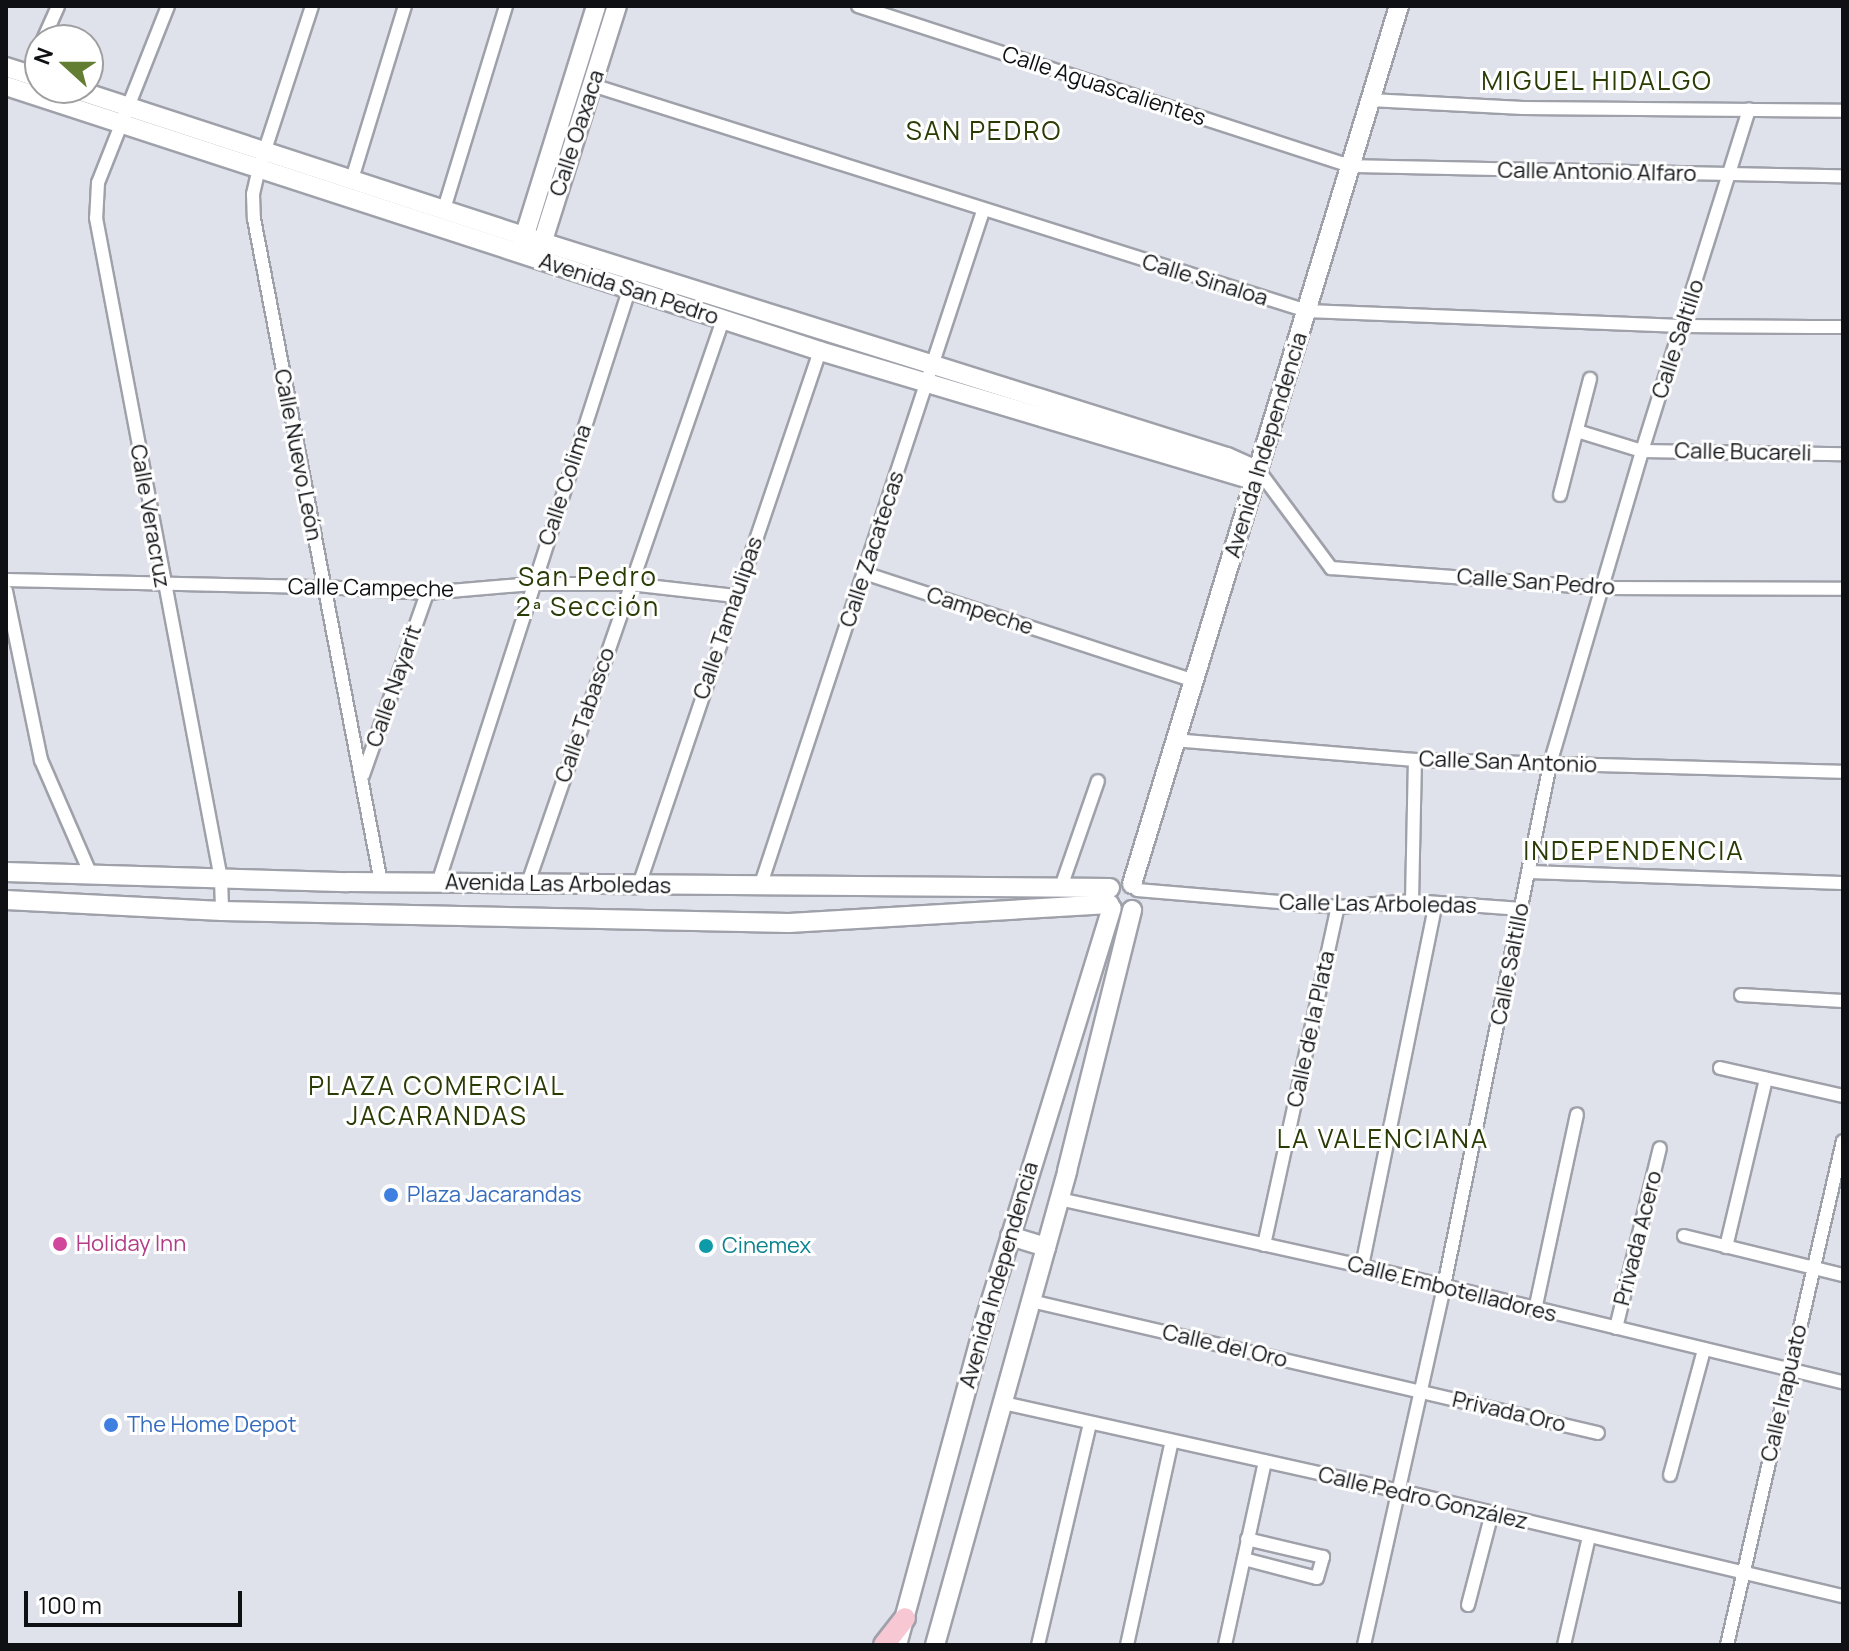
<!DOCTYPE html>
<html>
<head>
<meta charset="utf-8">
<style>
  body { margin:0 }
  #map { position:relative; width:1849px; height:1651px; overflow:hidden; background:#dfe2eb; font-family:Manrope,sans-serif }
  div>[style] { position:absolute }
  .roads { filter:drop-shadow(2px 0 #9fa1aa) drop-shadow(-2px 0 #9fa1aa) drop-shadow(0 2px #9fa1aa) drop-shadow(0 -2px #9fa1aa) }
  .street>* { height:12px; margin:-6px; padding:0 6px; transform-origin:6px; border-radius:6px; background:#fff }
  .secondary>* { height:18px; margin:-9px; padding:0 9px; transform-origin:9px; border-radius:9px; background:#fff }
  .primary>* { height:20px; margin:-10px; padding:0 10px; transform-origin:10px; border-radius:10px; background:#f7c7d4 }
  .dots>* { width:22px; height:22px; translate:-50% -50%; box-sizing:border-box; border:4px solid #fff; border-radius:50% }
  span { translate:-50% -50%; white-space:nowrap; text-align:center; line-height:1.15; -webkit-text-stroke:6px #fff; paint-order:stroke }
  .street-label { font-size:22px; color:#0f1013 }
  .shop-label { font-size:22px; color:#366cbe }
  .left { translate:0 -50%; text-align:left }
  .hotel-label { font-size:22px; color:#b23c85 }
  .culture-label { font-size:22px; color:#0d838f }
  .quarter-label { font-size:26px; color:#2a3c05; letter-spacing:2px }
  .frame { position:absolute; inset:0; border:8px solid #0f1013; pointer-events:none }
  .north { position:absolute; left:24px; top:24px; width:80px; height:80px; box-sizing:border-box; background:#fff; border:2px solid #9f9fa1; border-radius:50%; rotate:291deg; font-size:22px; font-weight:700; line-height:32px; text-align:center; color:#0f1013 }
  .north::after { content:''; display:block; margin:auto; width:28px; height:36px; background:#637e32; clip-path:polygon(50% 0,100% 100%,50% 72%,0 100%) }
  .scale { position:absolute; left:24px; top:1591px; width:218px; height:36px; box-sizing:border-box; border:4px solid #0f1013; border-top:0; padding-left:10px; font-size:24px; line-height:28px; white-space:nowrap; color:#0f1013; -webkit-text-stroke:6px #fff; paint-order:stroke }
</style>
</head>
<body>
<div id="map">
  <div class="roads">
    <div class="street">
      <div style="left:168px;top:6px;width:190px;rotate:111.6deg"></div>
      <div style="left:98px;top:183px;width:35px;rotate:93deg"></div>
      <div style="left:96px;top:218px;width:673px;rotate:79.29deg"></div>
      <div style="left:221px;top:879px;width:32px;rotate:88deg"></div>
      <div style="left:312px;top:6px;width:170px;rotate:108.1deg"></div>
      <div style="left:259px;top:168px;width:27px;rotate:103deg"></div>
      <div style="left:253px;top:194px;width:25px;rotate:88deg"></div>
      <div style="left:254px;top:219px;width:675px;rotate:79.16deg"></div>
      <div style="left:858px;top:6px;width:517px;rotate:18.01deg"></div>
      <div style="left:1350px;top:166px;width:493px;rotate:1.2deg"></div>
      <div style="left:43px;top:40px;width:37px;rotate:-66deg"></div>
      <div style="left:28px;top:74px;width:30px;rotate:-67deg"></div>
      <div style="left:592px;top:85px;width:750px;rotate:17.54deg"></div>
      <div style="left:1307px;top:311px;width:375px;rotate:2.3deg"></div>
      <div style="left:1682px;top:326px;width:161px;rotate:0.4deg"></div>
      <div style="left:1370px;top:100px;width:153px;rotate:3deg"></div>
      <div style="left:1523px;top:108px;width:320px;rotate:0.5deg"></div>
      <div style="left:352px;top:179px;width:181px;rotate:-73deg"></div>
      <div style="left:444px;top:209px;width:212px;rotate:-73deg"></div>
      <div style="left:1577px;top:431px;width:68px;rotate:17.1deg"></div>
      <div style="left:1642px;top:451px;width:201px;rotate:0.9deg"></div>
      <div style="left:1259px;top:471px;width:121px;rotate:53.4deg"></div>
      <div style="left:1331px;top:568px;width:272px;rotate:4.2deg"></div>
      <div style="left:1602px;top:588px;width:241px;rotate:0.2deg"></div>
      <div style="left:1560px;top:495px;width:120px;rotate:-75.5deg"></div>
      <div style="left:864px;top:573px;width:345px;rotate:18.1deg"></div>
      <div style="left:6px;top:580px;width:317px;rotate:1.3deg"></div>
      <div style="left:323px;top:587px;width:104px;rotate:3.3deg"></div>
      <div style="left:427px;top:593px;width:106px;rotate:-4.9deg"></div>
      <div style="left:533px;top:584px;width:97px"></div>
      <div style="left:630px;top:584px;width:106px;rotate:6.5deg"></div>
      <div style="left:6px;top:591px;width:173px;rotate:78.3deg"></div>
      <div style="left:41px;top:760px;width:125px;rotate:66.5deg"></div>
      <div style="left:1173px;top:740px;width:243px;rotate:4.7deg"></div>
      <div style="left:1415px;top:760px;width:428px;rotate:1.6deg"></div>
      <div style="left:363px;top:775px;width:193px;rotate:-70.6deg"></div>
      <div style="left:1528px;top:872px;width:315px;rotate:2deg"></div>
      <div style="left:438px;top:883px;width:629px;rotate:-72.14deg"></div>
      <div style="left:528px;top:883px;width:596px;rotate:-70.9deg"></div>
      <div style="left:639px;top:885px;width:564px;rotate:-71.28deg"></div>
      <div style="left:760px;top:887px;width:712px;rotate:-71.74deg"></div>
      <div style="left:1061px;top:887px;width:112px;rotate:-70.8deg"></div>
      <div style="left:1137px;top:890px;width:202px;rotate:4.8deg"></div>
      <div style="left:1338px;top:907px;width:74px;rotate:-4.6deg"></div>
      <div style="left:1412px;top:901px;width:110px;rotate:4.2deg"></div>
      <div style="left:1412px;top:901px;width:141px;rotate:-88.8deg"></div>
      <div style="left:1741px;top:995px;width:102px;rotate:3.4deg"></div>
      <div style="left:1720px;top:1068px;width:126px;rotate:12.8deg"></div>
      <div style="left:1059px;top:1199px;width:310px;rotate:12.5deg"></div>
      <div style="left:1362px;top:1266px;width:495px;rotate:13.6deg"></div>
      <div style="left:1684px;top:1236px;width:164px;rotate:13.8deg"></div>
      <div style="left:1264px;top:1245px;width:346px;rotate:-77.7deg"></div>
      <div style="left:1726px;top:1247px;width:173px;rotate:-76.6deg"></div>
      <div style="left:1362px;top:1266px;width:370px;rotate:-78.5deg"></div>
      <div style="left:1031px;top:1301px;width:582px;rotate:13.11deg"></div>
      <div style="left:1535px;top:1310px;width:200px;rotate:-77.9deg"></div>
      <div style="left:1616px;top:1328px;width:185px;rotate:-76.3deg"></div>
      <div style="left:1003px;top:1403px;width:403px;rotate:12.5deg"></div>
      <div style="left:1397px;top:1490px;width:458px;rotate:13.4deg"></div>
      <div style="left:1670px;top:1475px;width:130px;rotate:-74.8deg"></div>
      <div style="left:1244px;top:1559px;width:75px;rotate:14.6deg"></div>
      <div style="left:1317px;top:1578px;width:22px;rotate:-74deg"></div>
      <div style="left:1323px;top:1557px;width:78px;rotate:-166.7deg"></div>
      <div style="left:1468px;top:1605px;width:95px;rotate:-75.4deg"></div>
      <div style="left:1038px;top:1645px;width:228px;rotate:-76.8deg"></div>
      <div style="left:1127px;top:1645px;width:209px;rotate:-77.6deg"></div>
      <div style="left:1225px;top:1645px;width:188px;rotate:-77.7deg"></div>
      <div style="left:1364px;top:1645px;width:368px;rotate:-77.4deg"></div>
      <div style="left:1444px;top:1286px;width:533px;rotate:-78.52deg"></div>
      <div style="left:1550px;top:764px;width:326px;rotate:-73.6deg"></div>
      <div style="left:1642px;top:451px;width:358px;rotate:-72.6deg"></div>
      <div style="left:1564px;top:1645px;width:111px;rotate:-77deg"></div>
      <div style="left:1727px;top:1645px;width:517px;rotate:-77.04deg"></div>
    </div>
    <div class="secondary">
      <div style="left:6px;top:67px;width:36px;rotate:18deg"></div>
      <div style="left:6px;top:86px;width:856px;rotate:18.03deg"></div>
      <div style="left:820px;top:351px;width:454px;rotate:16.6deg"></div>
      <div style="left:71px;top:88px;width:496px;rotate:18.1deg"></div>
      <div style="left:542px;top:242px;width:718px;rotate:17.43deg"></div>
      <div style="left:1227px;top:457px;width:35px;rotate:24deg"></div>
      <div style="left:522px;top:244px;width:249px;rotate:-72.7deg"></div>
      <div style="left:539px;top:253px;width:259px;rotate:-72.5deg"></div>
      <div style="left:6px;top:872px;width:342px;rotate:1.7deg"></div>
      <div style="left:348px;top:882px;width:762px;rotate:0.45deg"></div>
      <div style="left:1132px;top:884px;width:918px;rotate:-73.09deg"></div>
      <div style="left:6px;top:900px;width:216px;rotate:2.9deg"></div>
      <div style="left:222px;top:911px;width:567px;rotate:1.21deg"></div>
      <div style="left:789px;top:923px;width:321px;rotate:-3.4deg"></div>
      <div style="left:1010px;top:1236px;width:38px;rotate:17deg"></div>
      <div style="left:897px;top:1645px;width:337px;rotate:-74.8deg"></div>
      <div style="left:985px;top:1320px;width:431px;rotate:-72.9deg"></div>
      <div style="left:935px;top:1645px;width:492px;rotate:-74.4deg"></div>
      <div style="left:1067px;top:1171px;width:269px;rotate:-76deg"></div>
    </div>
    <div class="primary">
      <div style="left:884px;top:1645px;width:34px;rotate:-52deg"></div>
    </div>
  </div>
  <div class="dots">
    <div style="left:391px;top:1195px;background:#3f7fe0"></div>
    <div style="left:60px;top:1244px;background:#d1479c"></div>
    <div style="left:706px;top:1246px;background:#0f9aa8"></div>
    <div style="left:111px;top:1425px;background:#3f7fe0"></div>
  </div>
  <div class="street-label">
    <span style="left:1104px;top:86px;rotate:18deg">Calle Aguascalientes</span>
    <span style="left:577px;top:133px;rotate:-72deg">Calle Oaxaca</span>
    <span style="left:1597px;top:172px;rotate:1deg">Calle Antonio Alfaro</span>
    <span style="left:1205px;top:280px;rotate:17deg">Calle Sinaloa</span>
    <span style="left:629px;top:289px;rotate:18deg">Avenida San Pedro</span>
    <span style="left:1678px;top:339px;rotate:-72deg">Calle Saltillo</span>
    <span style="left:1266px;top:445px;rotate:-73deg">Avenida Independencia</span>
    <span style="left:1743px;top:452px;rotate:1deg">Calle Bucareli</span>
    <span style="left:298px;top:455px;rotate:79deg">Calle Nuevo León</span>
    <span style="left:565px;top:485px;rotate:-72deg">Calle Colima</span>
    <span style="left:150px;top:516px;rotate:80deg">Calle Veracruz</span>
    <span style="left:872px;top:549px;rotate:-72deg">Calle Zacatecas</span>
    <span style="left:1536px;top:582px;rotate:4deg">Calle San Pedro</span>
    <span style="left:371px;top:588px;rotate:1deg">Calle Campeche</span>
    <span style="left:980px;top:611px;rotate:18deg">Campeche</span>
    <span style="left:728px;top:618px;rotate:-71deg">Calle Tamaulipas</span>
    <span style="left:394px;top:686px;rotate:-71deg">Calle Nayarit</span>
    <span style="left:585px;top:715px;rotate:-71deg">Calle Tabasco</span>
    <span style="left:1508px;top:762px;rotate:2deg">Calle San Antonio</span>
    <span style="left:558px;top:884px;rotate:1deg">Avenida Las Arboledas</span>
    <span style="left:1378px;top:904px;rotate:1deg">Calle Las Arboledas</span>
    <span style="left:1510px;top:964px;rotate:-79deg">Calle Saltillo</span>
    <span style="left:1311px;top:1029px;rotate:-78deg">Calle de la Plata</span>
    <span style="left:1638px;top:1238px;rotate:-76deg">Privada Acero</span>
    <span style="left:999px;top:1275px;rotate:-74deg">Avenida Independencia</span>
    <span style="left:1452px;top:1289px;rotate:14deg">Calle Embotelladores</span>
    <span style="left:1225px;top:1346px;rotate:13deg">Calle del Oro</span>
    <span style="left:1784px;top:1393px;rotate:-77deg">Calle Irapuato</span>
    <span style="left:1509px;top:1412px;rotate:13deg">Privada Oro</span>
    <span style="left:1423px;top:1498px;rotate:13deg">Calle Pedro González</span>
  </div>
  <div class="shop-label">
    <span class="left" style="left:407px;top:1195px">Plaza Jacarandas</span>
    <span class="left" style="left:127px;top:1425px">The Home Depot</span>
  </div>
  <div class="hotel-label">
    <span class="left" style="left:76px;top:1244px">Holiday Inn</span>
  </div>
  <div class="culture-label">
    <span class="left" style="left:722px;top:1246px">Cinemex</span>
  </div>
  <div class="quarter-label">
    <span style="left:1597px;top:81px">MIGUEL HIDALGO</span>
    <span style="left:984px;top:131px">SAN PEDRO</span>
    <span style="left:588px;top:592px">San Pedro<br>2ª Sección</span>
    <span style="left:1634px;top:851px">INDEPENDENCIA</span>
    <span style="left:437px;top:1101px">PLAZA COMERCIAL<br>JACARANDAS</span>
    <span style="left:1383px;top:1139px">LA VALENCIANA</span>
  </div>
  <div class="frame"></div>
  <div class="north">N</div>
  <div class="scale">100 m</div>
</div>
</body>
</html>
